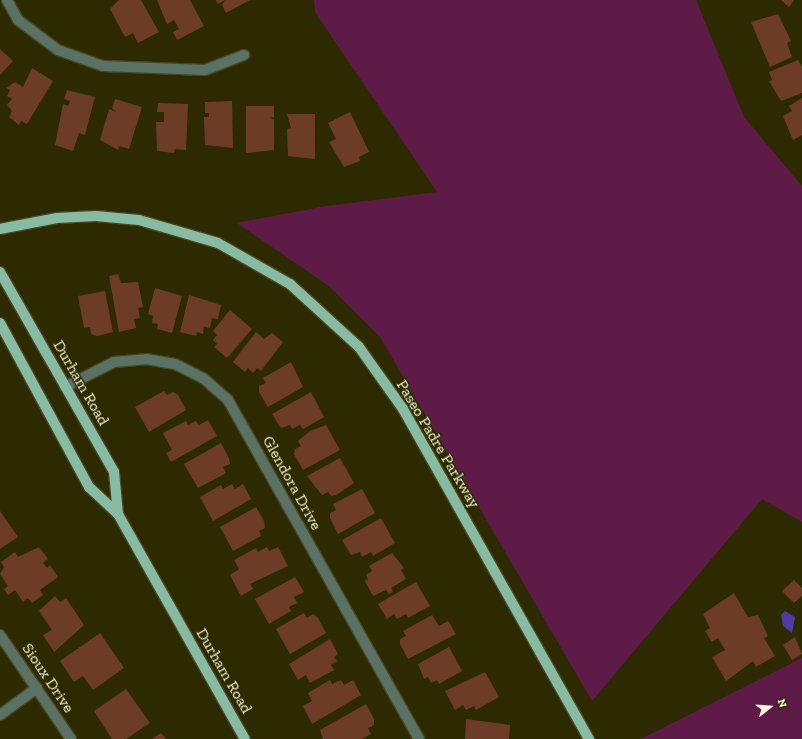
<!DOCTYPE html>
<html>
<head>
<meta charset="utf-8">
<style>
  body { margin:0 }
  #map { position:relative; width:802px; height:739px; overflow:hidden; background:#2e2a00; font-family:"Zilla Slab",serif }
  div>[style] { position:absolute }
  .green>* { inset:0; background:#5f1b47 }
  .water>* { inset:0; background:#4c3ca3 }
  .building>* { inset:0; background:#6c3c26 }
  .roads { filter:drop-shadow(1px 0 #4a471e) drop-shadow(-1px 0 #4a471e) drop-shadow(0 1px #4a471e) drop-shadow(0 -1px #4a471e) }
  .minor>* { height:10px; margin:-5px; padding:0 5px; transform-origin:5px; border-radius:5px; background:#5a7266 }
  .major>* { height:10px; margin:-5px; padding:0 5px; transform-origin:5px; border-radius:5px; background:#88bba4 }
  span { translate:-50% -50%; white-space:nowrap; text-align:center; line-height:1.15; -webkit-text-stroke:3px #2e2a00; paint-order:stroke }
  .street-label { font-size:16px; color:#f7f6d9 }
  .north { position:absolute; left:750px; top:687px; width:40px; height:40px; -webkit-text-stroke:3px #2e2a00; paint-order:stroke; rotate:73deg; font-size:11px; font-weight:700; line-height:16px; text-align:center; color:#f7f6d9 }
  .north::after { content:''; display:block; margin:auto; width:14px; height:18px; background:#f7f6d9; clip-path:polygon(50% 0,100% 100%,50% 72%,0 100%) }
</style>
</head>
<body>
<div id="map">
  <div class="green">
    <div style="clip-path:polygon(314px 0,696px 0,744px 117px,802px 186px,802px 522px,762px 499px,592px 701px,380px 337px,329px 286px,237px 223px,326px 206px,437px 192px,315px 12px)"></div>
    <div style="clip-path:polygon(802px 658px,802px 739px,641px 739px)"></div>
  </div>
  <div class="water">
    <div style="clip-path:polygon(785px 611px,795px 617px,792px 633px,783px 626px,781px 615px)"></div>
  </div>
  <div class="building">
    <div style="clip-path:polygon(119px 0,141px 0,159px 32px,138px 43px,133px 33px,125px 37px,110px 9px)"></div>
    <div style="clip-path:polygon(157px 0,190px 0,204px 26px,177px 40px,173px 32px,179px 29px,174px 20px,167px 24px)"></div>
    <div style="clip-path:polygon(216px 0,250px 0,226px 13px,222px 5px,225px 0,218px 4px)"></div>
    <div style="clip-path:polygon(781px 0,794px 0,789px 7px)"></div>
    <div style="clip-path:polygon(778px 14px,791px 41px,787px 43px,792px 57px,770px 67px,751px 22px)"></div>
    <div style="clip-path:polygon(0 49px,13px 61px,0 75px)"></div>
    <div style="clip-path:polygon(798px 60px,802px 67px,802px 93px,781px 101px,769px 81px,772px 80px,769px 72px)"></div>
    <div style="clip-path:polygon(32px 68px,53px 81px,27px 124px,21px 121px,19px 125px,9px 117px,12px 111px,7px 105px,12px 99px,7px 96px,10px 90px,6px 88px,15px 82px,23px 87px)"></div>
    <div style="clip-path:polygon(67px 90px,95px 97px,85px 135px,79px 133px,73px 151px,55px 145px,63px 104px,68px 106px,70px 101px,64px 99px)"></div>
    <div style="clip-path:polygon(802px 98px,802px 135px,793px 140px,783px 116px,792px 111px,789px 106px)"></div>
    <div style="clip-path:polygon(115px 99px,142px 107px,129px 149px,119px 146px,118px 150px,100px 140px,109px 109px,116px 112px,112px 108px)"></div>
    <div style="clip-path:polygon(232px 101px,233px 148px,205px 145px,204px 117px,209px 117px,209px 113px,205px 113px,205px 102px)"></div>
    <div style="clip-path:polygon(158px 103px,188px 104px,186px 150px,175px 149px,174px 153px,157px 151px,156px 122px,164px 122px,164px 112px,157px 112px)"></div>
    <div style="clip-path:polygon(246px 106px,274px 106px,274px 118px,270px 117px,274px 120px,274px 150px,246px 153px)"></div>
    <div style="clip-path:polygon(350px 112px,369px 152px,359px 157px,360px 161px,344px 167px,329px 142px,336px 139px,328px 123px)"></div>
    <div style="clip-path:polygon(287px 114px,315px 114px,315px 159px,288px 156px,287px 129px,291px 128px)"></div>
    <div style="clip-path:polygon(118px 274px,121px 283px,138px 282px,143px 307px,138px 308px,140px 318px,134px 319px,136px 328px,119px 332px,109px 276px)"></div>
    <div style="clip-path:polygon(155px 288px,182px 296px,172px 333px,157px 329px,158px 324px,152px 323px,153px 316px,148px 314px)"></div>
    <div style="clip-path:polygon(105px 291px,113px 332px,97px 336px,91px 334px,90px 327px,84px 328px,78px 296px)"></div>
    <div style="clip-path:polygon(189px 295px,221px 305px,218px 319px,212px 318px,210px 328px,204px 327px,203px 334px,197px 332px,196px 336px,180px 332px)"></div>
    <div style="clip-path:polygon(230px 310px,252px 329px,227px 358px,214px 347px,217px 344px,213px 340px,217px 335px,213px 331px)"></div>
    <div style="clip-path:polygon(256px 332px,264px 339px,272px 333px,283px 342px,261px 371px,257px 368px,253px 373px,248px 368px,245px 372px,233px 362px)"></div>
    <div style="clip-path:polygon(291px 362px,303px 387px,268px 407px,259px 392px,259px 386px,266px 383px,263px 378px)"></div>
    <div style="clip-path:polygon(164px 391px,167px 395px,173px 392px,178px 395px,186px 410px,149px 432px,135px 407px)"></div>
    <div style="clip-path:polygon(311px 392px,324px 417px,303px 429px,300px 425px,292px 429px,290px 425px,281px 428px,272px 414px)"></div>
    <div style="clip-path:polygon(208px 420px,217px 436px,171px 462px,166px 453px,172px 450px,163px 433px,186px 421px,188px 425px,196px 421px,199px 425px)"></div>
    <div style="clip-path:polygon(326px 425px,340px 450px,303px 470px,294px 454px,295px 449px,301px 446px,298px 441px,310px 431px)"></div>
    <div style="clip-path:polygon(221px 443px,229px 458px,230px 464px,223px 467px,226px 473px,198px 488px,184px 464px)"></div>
    <div style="clip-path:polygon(340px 458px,354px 483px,336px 495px,331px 496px,328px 492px,322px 495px,307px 476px)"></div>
    <div style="clip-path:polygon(232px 484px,235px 489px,243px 484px,251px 499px,213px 521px,200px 497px,221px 485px,223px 489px)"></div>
    <div style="clip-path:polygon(362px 489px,375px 513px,338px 534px,330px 518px,330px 513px,336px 510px,333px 504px)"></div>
    <div style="clip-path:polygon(256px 507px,264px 521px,265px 528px,259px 531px,261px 536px,233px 551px,220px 527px)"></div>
    <div style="clip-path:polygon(0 511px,18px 537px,0 549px)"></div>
    <div style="clip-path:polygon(381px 518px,395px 543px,373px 556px,371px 552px,362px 557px,360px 552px,351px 555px,342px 540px)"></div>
    <div style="clip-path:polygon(39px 547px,48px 559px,43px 563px,47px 568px,50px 565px,58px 577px,40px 590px,43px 595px,32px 603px,28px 598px,23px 602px,15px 590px,8px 595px,4px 589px,8px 586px,0 574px,4px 567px,1px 562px,15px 552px,18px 557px)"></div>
    <div style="clip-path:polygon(267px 547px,269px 551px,278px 547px,288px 566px,250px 584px,253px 589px,241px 596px,230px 575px,239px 569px,234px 560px,256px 548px,258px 552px)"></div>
    <div style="clip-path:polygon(392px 553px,404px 568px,401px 570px,406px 579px,391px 588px,393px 592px,389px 594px,386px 590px,373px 596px,365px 581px,368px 579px,366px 575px,372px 571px,369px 566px)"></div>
    <div style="clip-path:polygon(295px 577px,304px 592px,294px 597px,297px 603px,289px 607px,291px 611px,269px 624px,255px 599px)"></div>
    <div style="clip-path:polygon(794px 580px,802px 588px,802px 596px,794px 603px,782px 591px)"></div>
    <div style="clip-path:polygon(416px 582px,430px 606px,408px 618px,406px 614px,397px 619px,394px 614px,387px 619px,378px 604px)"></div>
    <div style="clip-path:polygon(734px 593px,748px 617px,758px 615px,768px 636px,764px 638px,775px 656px,756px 667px,753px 661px,726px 681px,712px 657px,725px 650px,718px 638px,712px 642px,705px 631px,710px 628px,703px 614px)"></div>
    <div style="clip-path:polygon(55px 596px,60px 602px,66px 598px,84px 625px,54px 652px,43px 635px,52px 630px,39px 611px)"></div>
    <div style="clip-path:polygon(304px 613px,307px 618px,313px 614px,318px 618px,326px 633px,290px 654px,276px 629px)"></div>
    <div style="clip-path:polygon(432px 615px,439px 626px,448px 621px,456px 634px,408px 659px,400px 644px,400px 639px,406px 636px,403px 631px)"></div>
    <div style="clip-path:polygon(100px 633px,124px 668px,93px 690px,83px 676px,74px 682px,60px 661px)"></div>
    <div style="clip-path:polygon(795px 637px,802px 654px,792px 660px,783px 645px)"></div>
    <div style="clip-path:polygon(330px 639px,338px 654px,334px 657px,337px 661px,331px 665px,334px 670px,310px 683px,306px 675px,298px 680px,289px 664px)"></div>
    <div style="clip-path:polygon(449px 647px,462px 671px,439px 684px,437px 680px,431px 683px,428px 677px,424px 679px,418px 664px)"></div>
    <div style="clip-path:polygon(485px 672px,499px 697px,476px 710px,474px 706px,466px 710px,463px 705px,455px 710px,445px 691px)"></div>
    <div style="clip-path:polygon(330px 680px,332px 684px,341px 680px,344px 685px,353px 680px,361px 695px,312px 724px,303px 706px,312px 701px,308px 693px)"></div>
    <div style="clip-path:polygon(126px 689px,150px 723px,126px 739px,112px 739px,94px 711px)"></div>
    <div style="clip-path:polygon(366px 704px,374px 719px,374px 725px,368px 728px,371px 734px,362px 739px,323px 739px,320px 730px)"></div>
    <div style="clip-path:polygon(466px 719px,510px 725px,509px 739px,465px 739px)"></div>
    <div style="clip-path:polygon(161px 733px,166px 739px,152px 739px)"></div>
  </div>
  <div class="roads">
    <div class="minor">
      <div style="left:7px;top:0;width:23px;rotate:61deg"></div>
      <div style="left:18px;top:20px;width:50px;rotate:36.9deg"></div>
      <div style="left:58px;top:50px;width:48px;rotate:19.6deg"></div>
      <div style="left:103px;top:66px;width:102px;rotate:2.2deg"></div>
      <div style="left:205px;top:70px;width:42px;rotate:-21deg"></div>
      <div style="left:65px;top:387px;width:55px;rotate:-27deg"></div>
      <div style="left:114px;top:362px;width:32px;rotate:-5deg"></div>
      <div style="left:146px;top:359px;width:29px;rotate:10deg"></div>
      <div style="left:175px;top:364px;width:31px;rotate:27deg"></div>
      <div style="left:203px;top:378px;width:33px;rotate:41deg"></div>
      <div style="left:228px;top:400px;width:389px;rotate:60.6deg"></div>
      <div style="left:0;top:635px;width:126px;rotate:55.7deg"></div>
      <div style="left:0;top:715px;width:46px;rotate:-36.1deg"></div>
    </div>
    <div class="major">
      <div style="left:0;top:229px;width:58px;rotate:-10.9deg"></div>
      <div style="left:57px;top:218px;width:39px;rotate:-3deg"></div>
      <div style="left:96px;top:216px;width:43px;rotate:5.3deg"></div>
      <div style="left:139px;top:220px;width:82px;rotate:16.2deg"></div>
      <div style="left:218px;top:243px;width:83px;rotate:29.7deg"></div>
      <div style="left:290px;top:284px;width:93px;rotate:42.4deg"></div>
      <div style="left:359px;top:347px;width:76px;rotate:54.6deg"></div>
      <div style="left:403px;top:409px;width:379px;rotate:60.6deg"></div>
      <div style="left:0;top:272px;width:230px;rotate:60.3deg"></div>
      <div style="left:114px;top:472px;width:42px;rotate:84.6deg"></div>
      <div style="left:0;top:323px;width:187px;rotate:61.5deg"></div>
      <div style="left:89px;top:487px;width:40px;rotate:43deg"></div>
      <div style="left:118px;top:514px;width:258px;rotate:60.6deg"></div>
    </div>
  </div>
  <div class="street-label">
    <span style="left:81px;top:383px;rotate:60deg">Durham Road</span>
    <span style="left:438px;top:444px;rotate:59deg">Paseo Padre Parkway</span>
    <span style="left:292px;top:483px;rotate:61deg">Glendora Drive</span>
    <span style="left:224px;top:671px;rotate:60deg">Durham Road</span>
    <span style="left:48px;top:678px;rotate:56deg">Sioux Drive</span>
  </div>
  <div class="north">N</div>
</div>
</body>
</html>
